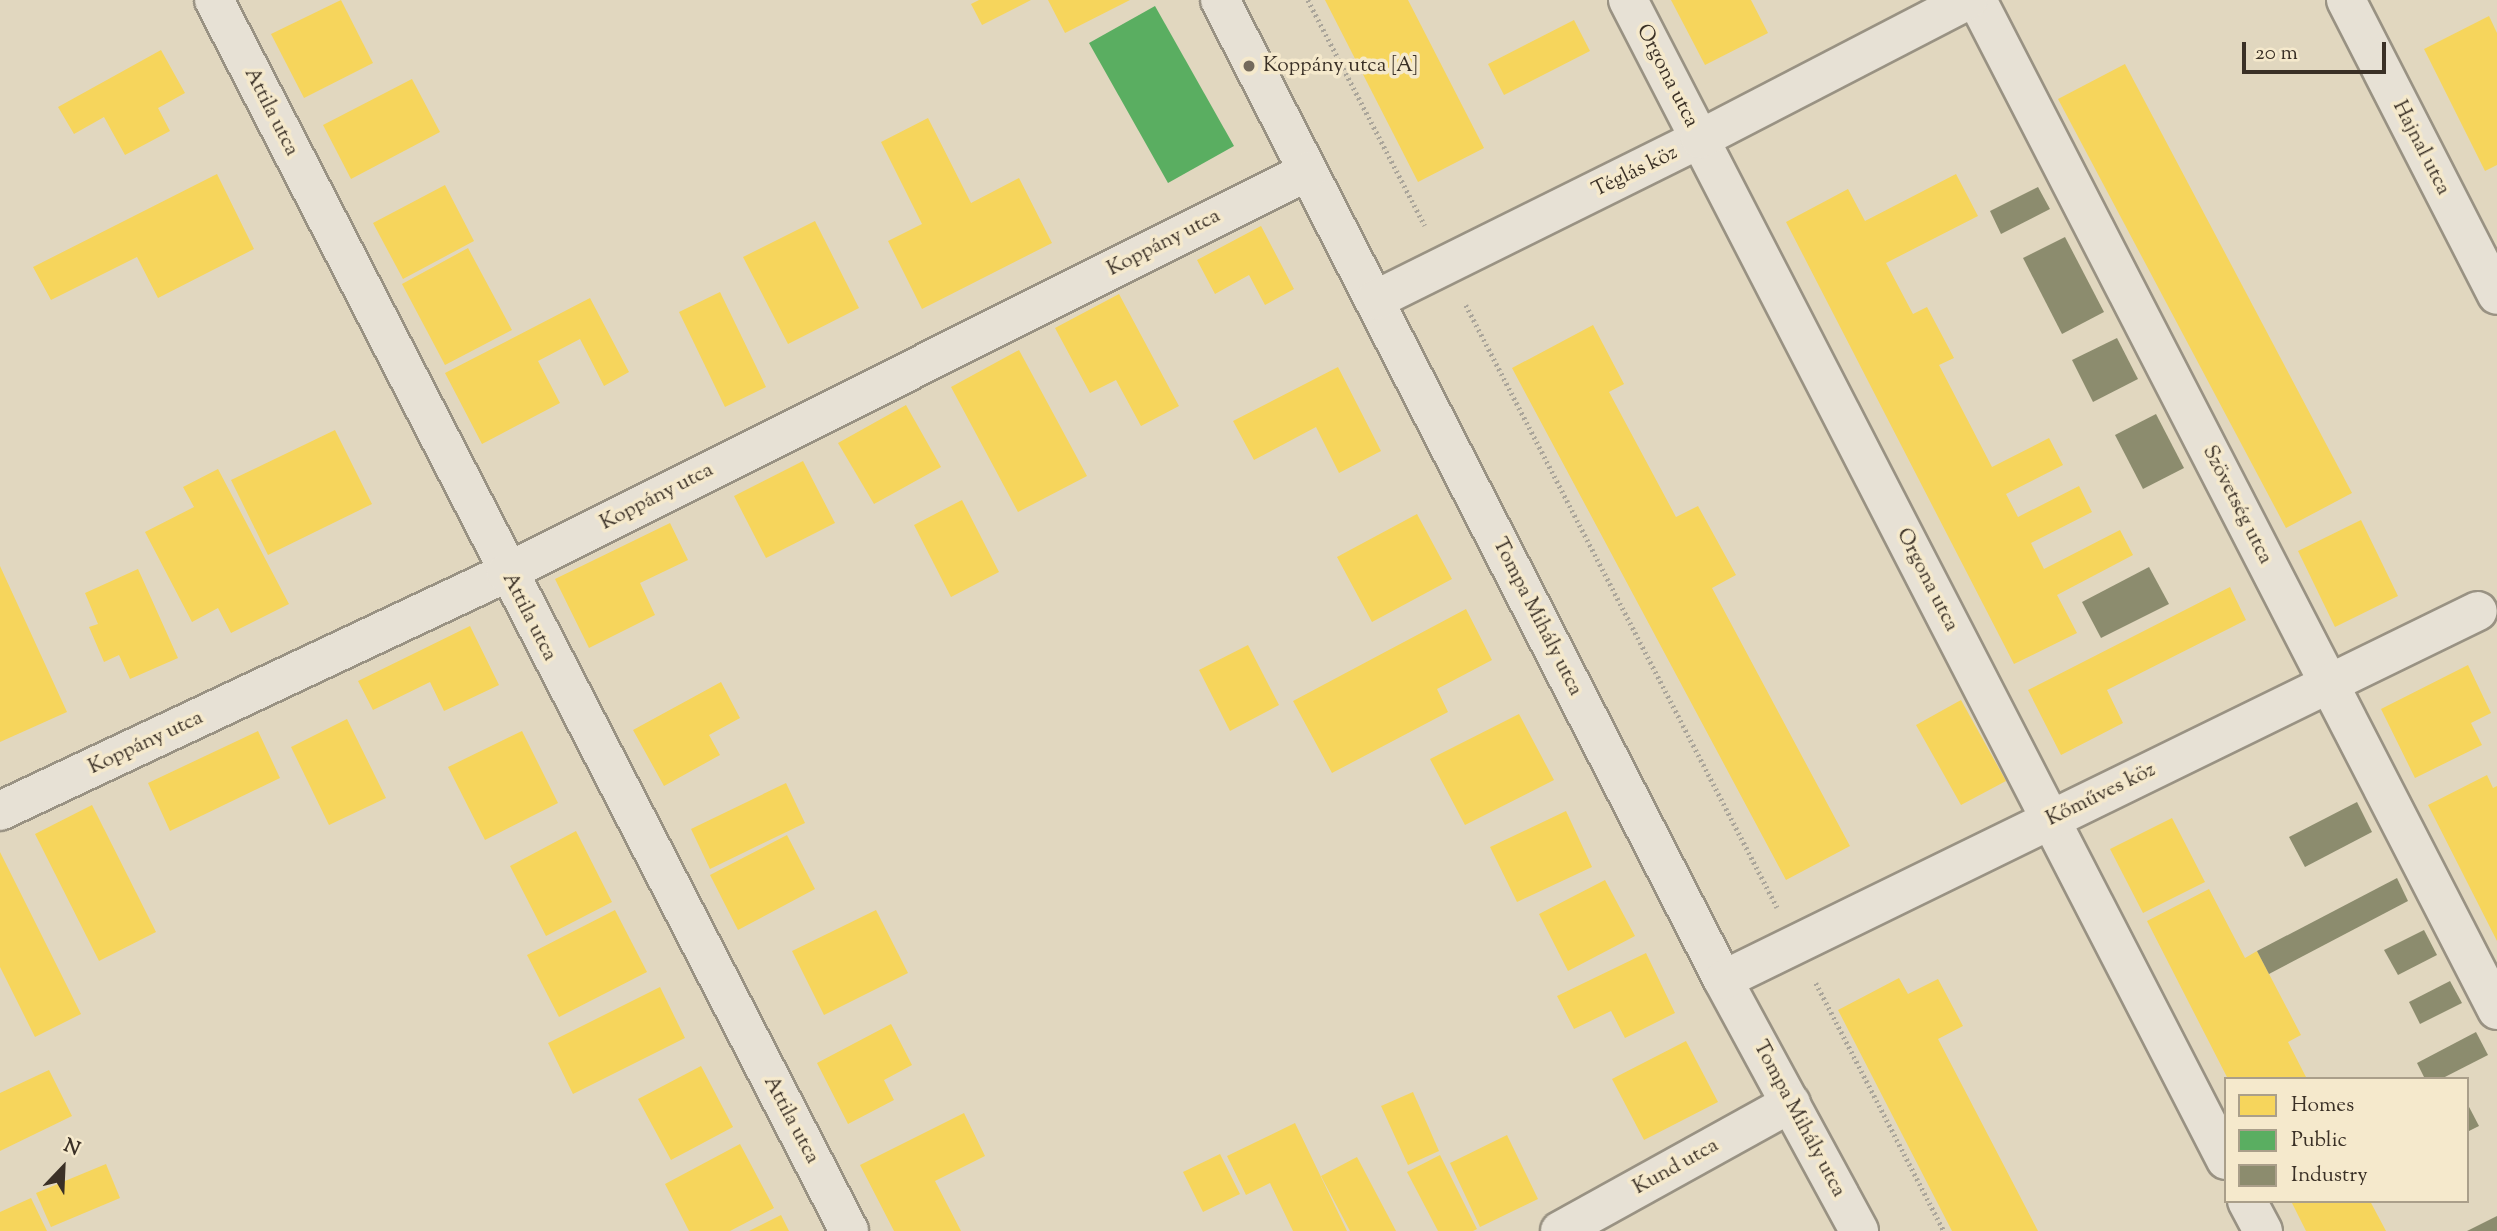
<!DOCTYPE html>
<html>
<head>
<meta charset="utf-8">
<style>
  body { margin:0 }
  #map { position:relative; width:2497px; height:1231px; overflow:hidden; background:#e1d7bf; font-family:"Sorts Mill Goudy",serif }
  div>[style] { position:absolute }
  .homes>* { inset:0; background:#f6d55c }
  .public>* { inset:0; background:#5aae61 }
  .industry>* { inset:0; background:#8c8c6e }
  .path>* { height:4.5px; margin-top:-2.25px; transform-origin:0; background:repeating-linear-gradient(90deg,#aaa59a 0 2px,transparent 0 5.5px) }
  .roads { filter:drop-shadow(2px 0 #999283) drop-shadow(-2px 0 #999283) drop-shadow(0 2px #999283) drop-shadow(0 -2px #999283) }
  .minor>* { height:38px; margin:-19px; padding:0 19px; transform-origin:19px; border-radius:19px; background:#e7e1d5 }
  .dots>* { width:19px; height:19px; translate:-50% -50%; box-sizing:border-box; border:4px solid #f5e9cc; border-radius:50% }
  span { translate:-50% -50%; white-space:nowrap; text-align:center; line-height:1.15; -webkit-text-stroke:7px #f5e9cc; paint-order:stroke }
  .poi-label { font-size:21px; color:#3a3026 }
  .left { translate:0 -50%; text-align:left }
  .street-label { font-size:21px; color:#3a3026 }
  .legend { position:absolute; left:2224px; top:1077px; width:245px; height:126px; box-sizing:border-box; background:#f5e9cc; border:2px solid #aa9f8a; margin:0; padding:9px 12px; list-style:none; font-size:21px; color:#3a3026 }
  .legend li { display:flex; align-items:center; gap:14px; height:35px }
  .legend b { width:35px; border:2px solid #aa9f8a }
  .north { position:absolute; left:28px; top:1133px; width:70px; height:70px; -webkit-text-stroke:5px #f5e9cc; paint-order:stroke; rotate:23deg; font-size:19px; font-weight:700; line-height:28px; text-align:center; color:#3a3026 }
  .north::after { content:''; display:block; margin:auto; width:24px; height:32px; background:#3a3026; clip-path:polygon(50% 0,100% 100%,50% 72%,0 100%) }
  .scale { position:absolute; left:2242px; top:42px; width:144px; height:32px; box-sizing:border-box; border:4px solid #3a3026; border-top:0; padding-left:9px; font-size:21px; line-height:24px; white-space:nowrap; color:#3a3026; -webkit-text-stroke:5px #f5e9cc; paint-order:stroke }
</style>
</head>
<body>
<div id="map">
  <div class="homes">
    <div style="clip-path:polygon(341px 0,373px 63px,304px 98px,271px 34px)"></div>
    <div style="clip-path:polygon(979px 0,1031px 0,982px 25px,971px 4px)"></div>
    <div style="clip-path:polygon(1048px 0,1130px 0,1065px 33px)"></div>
    <div style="clip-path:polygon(1325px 0,1408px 0,1484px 148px,1418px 182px)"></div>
    <div style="clip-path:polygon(1671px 0,1751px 0,1768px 33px,1705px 65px)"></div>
    <div style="clip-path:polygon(2489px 16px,2497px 33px,2497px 165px,2485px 171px,2424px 49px)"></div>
    <div style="clip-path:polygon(1574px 20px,1590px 51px,1504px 95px,1488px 64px)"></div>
    <div style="clip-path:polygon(161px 50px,185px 93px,158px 108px,170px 131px,125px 155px,104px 117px,74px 134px,58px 107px)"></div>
    <div style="clip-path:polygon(2125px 64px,2352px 493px,2286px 528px,2058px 99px)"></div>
    <div style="clip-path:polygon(412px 79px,440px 132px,351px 179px,323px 125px)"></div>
    <div style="clip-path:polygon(928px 118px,971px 203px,1019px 178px,1052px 243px,922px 309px,888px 241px,922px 224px,881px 142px)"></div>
    <div style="clip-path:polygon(217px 174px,254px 249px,158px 298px,137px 257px,51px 300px,33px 267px)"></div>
    <div style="clip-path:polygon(1956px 174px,1978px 216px,1886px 263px,1913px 314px,1927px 307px,1954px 358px,1939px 365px,1992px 467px,2049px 438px,2063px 465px,2006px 494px,2018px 517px,2079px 486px,2092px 512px,2031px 543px,2044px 569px,2120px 530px,2133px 555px,2057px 595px,2077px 633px,2014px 664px,1786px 222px,1848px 189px,1865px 221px)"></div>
    <div style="clip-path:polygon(445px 185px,474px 241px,403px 279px,373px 223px)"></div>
    <div style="clip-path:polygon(815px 221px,859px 308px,788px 344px,743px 257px)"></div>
    <div style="clip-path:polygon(1261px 226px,1294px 289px,1265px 305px,1249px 275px,1215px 294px,1197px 260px)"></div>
    <div style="clip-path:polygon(468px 248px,512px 330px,445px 365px,402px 284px)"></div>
    <div style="clip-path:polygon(720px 292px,766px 387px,725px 407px,679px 312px)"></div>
    <div style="clip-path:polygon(1119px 294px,1179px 406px,1141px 426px,1116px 380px,1090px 393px,1055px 328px)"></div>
    <div style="clip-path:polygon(590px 298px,629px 372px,604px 386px,580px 339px,538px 361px,560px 403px,482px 444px,445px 373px)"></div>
    <div style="clip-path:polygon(1593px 325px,1624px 384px,1609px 392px,1676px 517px,1698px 506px,1736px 575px,1712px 588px,1850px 846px,1786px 880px,1512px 368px)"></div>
    <div style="clip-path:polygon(1019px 350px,1087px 476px,1018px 512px,951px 387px)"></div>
    <div style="clip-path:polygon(1338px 367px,1381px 451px,1339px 473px,1316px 427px,1254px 460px,1233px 421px)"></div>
    <div style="clip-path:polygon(906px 405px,941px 467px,874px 504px,838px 443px)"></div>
    <div style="clip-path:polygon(335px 430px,372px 504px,268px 555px,231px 480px)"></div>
    <div style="clip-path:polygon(803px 461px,835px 523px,766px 558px,734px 496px)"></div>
    <div style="clip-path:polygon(218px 469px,289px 604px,231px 633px,218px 608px,192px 622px,145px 532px,194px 507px,183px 487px)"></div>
    <div style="clip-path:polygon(962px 500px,999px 572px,951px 597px,914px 525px)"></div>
    <div style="clip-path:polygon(1417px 514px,1452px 579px,1372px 622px,1337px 557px)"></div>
    <div style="clip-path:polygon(2361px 520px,2398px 596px,2335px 627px,2298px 551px)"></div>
    <div style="clip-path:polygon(670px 523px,688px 560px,640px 583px,655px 615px,589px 648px,555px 579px)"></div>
    <div style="clip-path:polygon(0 566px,67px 712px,0 742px)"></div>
    <div style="clip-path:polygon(138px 569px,178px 658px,130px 679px,119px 655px,104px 662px,89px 627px,98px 624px,85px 593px)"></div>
    <div style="clip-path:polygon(2230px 587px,2246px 620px,2107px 690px,2123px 723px,2061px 755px,2028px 690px)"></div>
    <div style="clip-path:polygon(1466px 609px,1492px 660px,1437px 689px,1448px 712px,1332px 773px,1293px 701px)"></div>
    <div style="clip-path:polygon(470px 626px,499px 685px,444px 711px,430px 682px,373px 710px,358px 681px)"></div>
    <div style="clip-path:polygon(1248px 645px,1279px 705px,1230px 731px,1199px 670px)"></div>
    <div style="clip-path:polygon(2468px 665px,2491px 713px,2471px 723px,2482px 745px,2415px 778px,2381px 709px)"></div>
    <div style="clip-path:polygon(721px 682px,740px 718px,709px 735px,720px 755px,664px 786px,633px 730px)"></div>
    <div style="clip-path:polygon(1961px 700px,2006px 781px,1961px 805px,1916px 725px)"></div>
    <div style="clip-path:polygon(1519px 714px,1554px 780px,1465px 825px,1430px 759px)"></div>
    <div style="clip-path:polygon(347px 719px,386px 798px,329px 825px,291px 747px)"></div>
    <div style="clip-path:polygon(258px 731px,280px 778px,170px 831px,148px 783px)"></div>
    <div style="clip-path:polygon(522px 731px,558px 803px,485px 840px,448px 767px)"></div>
    <div style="clip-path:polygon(2487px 775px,2493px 788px,2497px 786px,2497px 941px,2428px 805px)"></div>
    <div style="clip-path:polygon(786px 783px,805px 823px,710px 869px,691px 829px)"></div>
    <div style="clip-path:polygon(92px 805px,156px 932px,99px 961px,35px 834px)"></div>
    <div style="clip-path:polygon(1566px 811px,1592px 867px,1517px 902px,1490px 847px)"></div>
    <div style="clip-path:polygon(2172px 818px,2205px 882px,2143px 913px,2110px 849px)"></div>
    <div style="clip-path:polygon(576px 831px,612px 902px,546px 936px,510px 866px)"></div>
    <div style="clip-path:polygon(787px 835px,815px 889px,738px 930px,710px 875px)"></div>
    <div style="clip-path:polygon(0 852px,81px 1014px,35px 1037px,0 967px)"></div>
    <div style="clip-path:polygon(1605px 880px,1635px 936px,1568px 971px,1539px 914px)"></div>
    <div style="clip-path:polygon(2209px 889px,2245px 958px,2257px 951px,2301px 1035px,2288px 1042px,2307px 1079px,2228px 1079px,2147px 921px)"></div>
    <div style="clip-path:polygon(615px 910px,647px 972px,559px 1017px,527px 955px)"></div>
    <div style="clip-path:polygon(876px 910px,908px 973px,824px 1015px,792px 951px)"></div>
    <div style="clip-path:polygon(1646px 953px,1675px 1013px,1625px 1038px,1611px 1011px,1574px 1029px,1557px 996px)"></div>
    <div style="clip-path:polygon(1899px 978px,1908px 994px,1938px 979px,1963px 1026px,1938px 1039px,2038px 1231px,1952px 1231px,1838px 1010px)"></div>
    <div style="clip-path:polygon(660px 987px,685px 1038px,573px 1094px,548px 1043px)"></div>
    <div style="clip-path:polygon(891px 1024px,912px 1065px,884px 1080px,894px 1100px,848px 1124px,817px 1063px)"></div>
    <div style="clip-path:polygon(1686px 1041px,1718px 1102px,1644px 1140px,1612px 1079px)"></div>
    <div style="clip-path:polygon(701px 1066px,733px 1127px,671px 1160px,638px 1099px)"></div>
    <div style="clip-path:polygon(49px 1070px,72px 1116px,0 1151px,0 1093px)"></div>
    <div style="clip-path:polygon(1413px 1092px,1439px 1151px,1408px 1165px,1381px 1106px)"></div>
    <div style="clip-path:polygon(964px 1113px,985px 1156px,935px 1181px,961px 1231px,894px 1231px,860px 1165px)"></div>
    <div style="clip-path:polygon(1295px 1123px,1347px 1231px,1293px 1231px,1270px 1183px,1246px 1195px,1227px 1156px)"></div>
    <div style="clip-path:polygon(1507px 1135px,1538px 1199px,1480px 1227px,1450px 1163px)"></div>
    <div style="clip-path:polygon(740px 1144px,774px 1208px,730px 1231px,689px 1231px,665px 1184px)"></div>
    <div style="clip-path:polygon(1220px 1154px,1240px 1194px,1203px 1212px,1183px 1172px)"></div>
    <div style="clip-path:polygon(1440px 1155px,1477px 1229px,1473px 1231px,1438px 1231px,1407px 1172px)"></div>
    <div style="clip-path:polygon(1357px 1157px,1396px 1231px,1350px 1231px,1321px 1176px)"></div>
    <div style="clip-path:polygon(106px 1164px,120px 1198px,51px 1227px,36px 1193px)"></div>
    <div style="clip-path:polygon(31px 1198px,47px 1231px,0 1231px,0 1212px)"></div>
    <div style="clip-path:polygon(2291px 1201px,2370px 1201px,2386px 1231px,2306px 1231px)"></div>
    <div style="clip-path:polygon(781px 1215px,789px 1231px,749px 1231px)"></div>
  </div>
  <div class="public">
    <div style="clip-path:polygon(1155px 6px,1234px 146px,1168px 183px,1089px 43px)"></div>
  </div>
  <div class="industry">
    <div style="clip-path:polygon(2038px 187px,2050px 209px,2001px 234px,1990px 211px)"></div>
    <div style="clip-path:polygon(2065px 237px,2104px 312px,2062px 334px,2023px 258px)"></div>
    <div style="clip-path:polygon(2117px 338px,2138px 379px,2093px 402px,2072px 360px)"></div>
    <div style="clip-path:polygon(2156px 414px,2184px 468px,2143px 489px,2115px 435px)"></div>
    <div style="clip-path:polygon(2149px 567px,2169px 604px,2101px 638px,2082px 602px)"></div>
    <div style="clip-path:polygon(2357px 802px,2372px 832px,2305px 867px,2289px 837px)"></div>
    <div style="clip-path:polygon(2397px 878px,2408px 901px,2269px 974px,2257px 951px)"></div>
    <div style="clip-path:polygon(2424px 930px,2437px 955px,2398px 975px,2384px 950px)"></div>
    <div style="clip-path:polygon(2450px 981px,2462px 1003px,2420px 1024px,2409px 1002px)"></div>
    <div style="clip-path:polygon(2476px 1032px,2488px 1055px,2441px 1079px,2425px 1079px,2417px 1063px)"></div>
    <div style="clip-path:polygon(2467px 1103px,2479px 1126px,2467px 1132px)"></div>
    <div style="clip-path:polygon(2497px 1216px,2497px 1231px,2467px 1231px)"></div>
  </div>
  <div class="path">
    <div style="left:1308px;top:0;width:254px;rotate:62.6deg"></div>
    <div style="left:1466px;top:305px;width:678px;rotate:62.68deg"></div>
    <div style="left:1816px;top:983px;width:279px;rotate:62.7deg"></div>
  </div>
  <div class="roads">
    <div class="minor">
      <div style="left:214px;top:0;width:1385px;rotate:62.71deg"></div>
      <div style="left:1220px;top:0;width:1102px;rotate:62.83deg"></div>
      <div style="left:1723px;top:980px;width:285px;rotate:61.5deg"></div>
      <div style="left:1628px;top:0;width:1305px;rotate:62.73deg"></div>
      <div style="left:1977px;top:0;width:1136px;rotate:62.76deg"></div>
      <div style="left:2346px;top:0;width:331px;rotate:62.9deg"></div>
      <div style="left:1375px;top:300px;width:363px;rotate:-26.4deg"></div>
      <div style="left:1700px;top:139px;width:302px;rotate:-27.4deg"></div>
      <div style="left:0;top:811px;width:559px;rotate:-25.19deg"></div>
      <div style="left:506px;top:573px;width:897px;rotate:-26.62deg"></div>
      <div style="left:1723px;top:980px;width:840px;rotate:-26.05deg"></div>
      <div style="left:2247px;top:1201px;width:34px;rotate:62deg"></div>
      <div style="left:1560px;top:1231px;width:264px;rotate:-29deg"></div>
    </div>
  </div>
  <div class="dots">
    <div style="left:1249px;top:66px;background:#746a5c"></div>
  </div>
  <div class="poi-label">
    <span class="left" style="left:1263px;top:66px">Koppány utca [A]</span>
  </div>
  <div class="street-label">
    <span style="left:1667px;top:76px;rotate:63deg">Orgona utca</span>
    <span style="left:271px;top:112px;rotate:63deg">Attila utca</span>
    <span style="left:2421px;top:148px;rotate:63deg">Hajnal utca</span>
    <span style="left:1635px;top:172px;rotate:-26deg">Téglás köz</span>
    <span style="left:1164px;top:243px;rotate:-27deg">Koppány utca</span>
    <span style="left:657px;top:497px;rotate:-27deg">Koppány utca</span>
    <span style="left:2237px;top:505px;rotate:63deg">Szövetség utca</span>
    <span style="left:1927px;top:580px;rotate:63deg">Orgona utca</span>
    <span style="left:529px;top:617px;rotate:63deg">Attila utca</span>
    <span style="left:1537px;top:617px;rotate:63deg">Tompa Mihály utca</span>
    <span style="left:146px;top:743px;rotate:-25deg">Koppány utca</span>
    <span style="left:2101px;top:795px;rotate:-26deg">Kőműves köz</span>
    <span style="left:1799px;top:1119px;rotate:62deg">Tompa Mihály utca</span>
    <span style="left:791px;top:1120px;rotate:62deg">Attila utca</span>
    <span style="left:1676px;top:1167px;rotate:-29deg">Kund utca</span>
  </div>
  <ul class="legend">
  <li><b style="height:19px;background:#f6d55c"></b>Homes</li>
  <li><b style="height:19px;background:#5aae61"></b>Public</li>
  <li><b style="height:19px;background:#8c8c6e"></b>Industry</li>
  </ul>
  <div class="north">N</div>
  <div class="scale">20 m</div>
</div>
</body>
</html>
